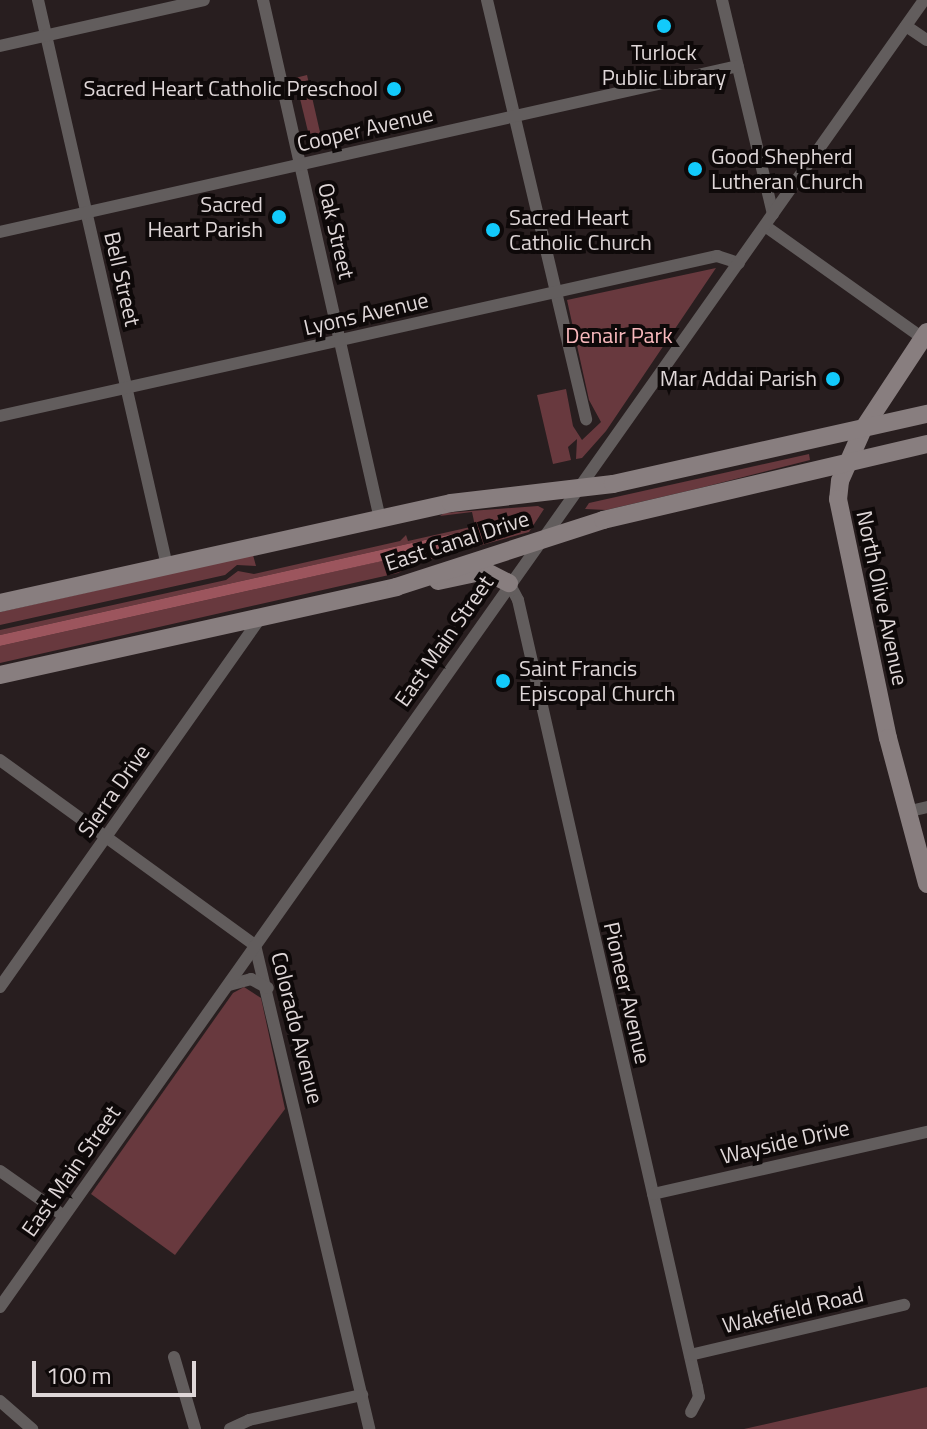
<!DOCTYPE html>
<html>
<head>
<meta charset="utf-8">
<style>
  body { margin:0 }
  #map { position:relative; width:927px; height:1429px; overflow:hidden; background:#281e1f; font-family:"Titillium Web",sans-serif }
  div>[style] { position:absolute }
  .green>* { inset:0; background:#68393e }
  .water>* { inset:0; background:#9c555d }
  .street>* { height:12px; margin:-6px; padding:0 6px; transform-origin:6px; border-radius:6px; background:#625d5d }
  .secondary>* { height:18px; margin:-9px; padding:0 9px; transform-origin:9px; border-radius:9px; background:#887e7f }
  .dots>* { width:22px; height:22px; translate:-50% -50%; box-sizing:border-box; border:4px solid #0e0909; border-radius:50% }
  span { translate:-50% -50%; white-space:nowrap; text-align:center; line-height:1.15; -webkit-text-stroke:8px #0e0909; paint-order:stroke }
  .poi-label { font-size:22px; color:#dfd7d8 }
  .right { translate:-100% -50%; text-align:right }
  .left { translate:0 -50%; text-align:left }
  .street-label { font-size:22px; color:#dfd7d8 }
  .park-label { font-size:22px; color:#f9b9bd }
  .scale { position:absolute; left:32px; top:1361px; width:164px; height:36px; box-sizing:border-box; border:4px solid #dfd7d8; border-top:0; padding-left:10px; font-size:24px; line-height:28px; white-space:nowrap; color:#dfd7d8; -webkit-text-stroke:6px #0e0909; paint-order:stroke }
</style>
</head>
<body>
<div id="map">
  <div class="green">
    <div style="clip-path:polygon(307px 75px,322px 141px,311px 144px,295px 78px)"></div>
    <div style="clip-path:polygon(716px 268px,606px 431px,582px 458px,576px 459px,577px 439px,568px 447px,571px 460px,553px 464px,537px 395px,566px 389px,573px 426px,582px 440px,601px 422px,589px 400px,567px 300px)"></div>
    <div style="clip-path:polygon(809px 454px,810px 460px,704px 487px,606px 510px,585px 509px,589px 503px)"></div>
    <div style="clip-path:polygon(538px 506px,544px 509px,529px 532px,417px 563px,398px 573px,0 663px,0 646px,521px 530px,519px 519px,0 635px,0 630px,226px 580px,238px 571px,254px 574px,400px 541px,406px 535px,408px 541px,475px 526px,472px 512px,440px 516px,444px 513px)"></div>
    <div style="clip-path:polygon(253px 555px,256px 566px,237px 565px,225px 575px,0 625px,0 612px)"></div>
    <div style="clip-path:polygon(244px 987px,261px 998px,285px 1109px,175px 1255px,91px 1194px,233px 993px)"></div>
    <div style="clip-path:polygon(927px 1387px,927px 1429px,744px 1429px,797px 1417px)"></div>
  </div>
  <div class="water">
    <div style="clip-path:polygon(519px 519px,522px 530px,0 646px,0 635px)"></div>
  </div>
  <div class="street">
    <div style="left:38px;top:0;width:581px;rotate:77.16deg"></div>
    <div style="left:263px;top:0;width:532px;rotate:77.3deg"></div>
    <div style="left:487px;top:0;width:431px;rotate:76.7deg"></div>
    <div style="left:722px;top:0;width:220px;rotate:76.6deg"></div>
    <div style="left:906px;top:26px;width:25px;rotate:34deg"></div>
    <div style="left:0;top:46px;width:209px;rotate:-12.7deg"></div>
    <div style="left:765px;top:226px;width:199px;rotate:35.4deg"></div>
    <div style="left:0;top:232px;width:756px;rotate:-12.68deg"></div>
    <div style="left:0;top:416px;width:735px;rotate:-12.58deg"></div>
    <div style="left:717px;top:256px;width:23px;rotate:18deg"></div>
    <div style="left:509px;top:583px;width:19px;rotate:62deg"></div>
    <div style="left:518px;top:600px;width:807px;rotate:77.19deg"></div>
    <div style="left:697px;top:1387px;width:10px;rotate:79deg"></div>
    <div style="left:699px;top:1397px;width:17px;rotate:118deg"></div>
    <div style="left:0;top:760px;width:315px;rotate:36deg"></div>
    <div style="left:255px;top:945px;width:497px;rotate:76.7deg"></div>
    <div style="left:906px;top:812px;width:22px;rotate:-13deg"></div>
    <div style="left:229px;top:985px;width:23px;rotate:-15deg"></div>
    <div style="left:251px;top:979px;width:19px;rotate:28deg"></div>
    <div style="left:0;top:987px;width:453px;rotate:-54.8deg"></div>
    <div style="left:0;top:1171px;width:78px;rotate:35.1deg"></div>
    <div style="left:653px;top:1194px;width:281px;rotate:-12.8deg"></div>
    <div style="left:0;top:1307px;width:1601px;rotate:-54.74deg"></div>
    <div style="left:690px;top:1355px;width:220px;rotate:-13.2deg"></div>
    <div style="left:174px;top:1357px;width:75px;rotate:73.7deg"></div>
    <div style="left:0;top:1401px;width:43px;rotate:41.2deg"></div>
    <div style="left:230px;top:1429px;width:21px;rotate:-25deg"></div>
    <div style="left:249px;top:1420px;width:116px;rotate:-12.5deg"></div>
  </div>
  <div class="secondary">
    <div style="left:927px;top:332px;width:116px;rotate:123.4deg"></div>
    <div style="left:863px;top:429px;width:57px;rotate:113.9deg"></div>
    <div style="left:840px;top:481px;width:18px;rotate:96deg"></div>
    <div style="left:838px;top:499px;width:244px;rotate:78.2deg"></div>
    <div style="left:888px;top:738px;width:151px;rotate:75deg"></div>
    <div style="left:438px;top:581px;width:48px;rotate:-12deg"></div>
    <div style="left:485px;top:571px;width:27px;rotate:27deg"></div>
    <div style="left:0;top:603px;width:462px;rotate:-12.5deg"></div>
    <div style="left:451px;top:503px;width:163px;rotate:-6.7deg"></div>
    <div style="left:613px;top:484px;width:322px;rotate:-12.6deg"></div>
    <div style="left:0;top:675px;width:406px;rotate:-12.5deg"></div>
    <div style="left:396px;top:587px;width:218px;rotate:-17.9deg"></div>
    <div style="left:603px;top:520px;width:333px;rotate:-13.2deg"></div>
  </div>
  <div class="dots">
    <div style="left:664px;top:26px;background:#12cafb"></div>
    <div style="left:394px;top:89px;background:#12cafb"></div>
    <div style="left:695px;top:169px;background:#12cafb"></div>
    <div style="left:279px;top:217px;background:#12cafb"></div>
    <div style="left:493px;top:230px;background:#12cafb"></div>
    <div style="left:833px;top:379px;background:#12cafb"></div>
    <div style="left:503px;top:681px;background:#12cafb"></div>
  </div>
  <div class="poi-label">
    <span style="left:664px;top:65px">Turlock<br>Public Library</span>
    <span class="right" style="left:378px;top:89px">Sacred Heart Catholic Preschool</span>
    <span class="left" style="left:711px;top:169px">Good Shepherd<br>Lutheran Church</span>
    <span class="right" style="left:263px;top:217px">Sacred<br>Heart Parish</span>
    <span class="left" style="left:509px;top:230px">Sacred Heart<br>Catholic Church</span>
    <span class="right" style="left:817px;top:379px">Mar Addai Parish</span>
    <span class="left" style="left:519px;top:681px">Saint Francis<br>Episcopal Church</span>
  </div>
  <div class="street-label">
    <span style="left:365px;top:129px;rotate:-13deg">Cooper Avenue</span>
    <span style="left:336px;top:231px;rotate:77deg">Oak Street</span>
    <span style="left:122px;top:279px;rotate:77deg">Bell Street</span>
    <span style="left:366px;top:314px;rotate:-13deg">Lyons Avenue</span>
    <span style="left:457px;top:541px;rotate:-18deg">East Canal Drive</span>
    <span style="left:882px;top:598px;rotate:78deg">North Olive Avenue</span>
    <span style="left:444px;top:641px;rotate:-55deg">East Main Street</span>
    <span style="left:114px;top:791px;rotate:-55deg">Sierra Drive</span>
    <span style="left:627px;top:993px;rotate:77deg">Pioneer Avenue</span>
    <span style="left:297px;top:1028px;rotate:76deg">Colorado Avenue</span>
    <span style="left:785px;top:1142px;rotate:-13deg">Wayside Drive</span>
    <span style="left:71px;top:1171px;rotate:-55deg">East Main Street</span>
    <span style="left:793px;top:1310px;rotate:-13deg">Wakefield Road</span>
  </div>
  <div class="park-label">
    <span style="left:619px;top:336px">Denair Park</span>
  </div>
  <div class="scale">100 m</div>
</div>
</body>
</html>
